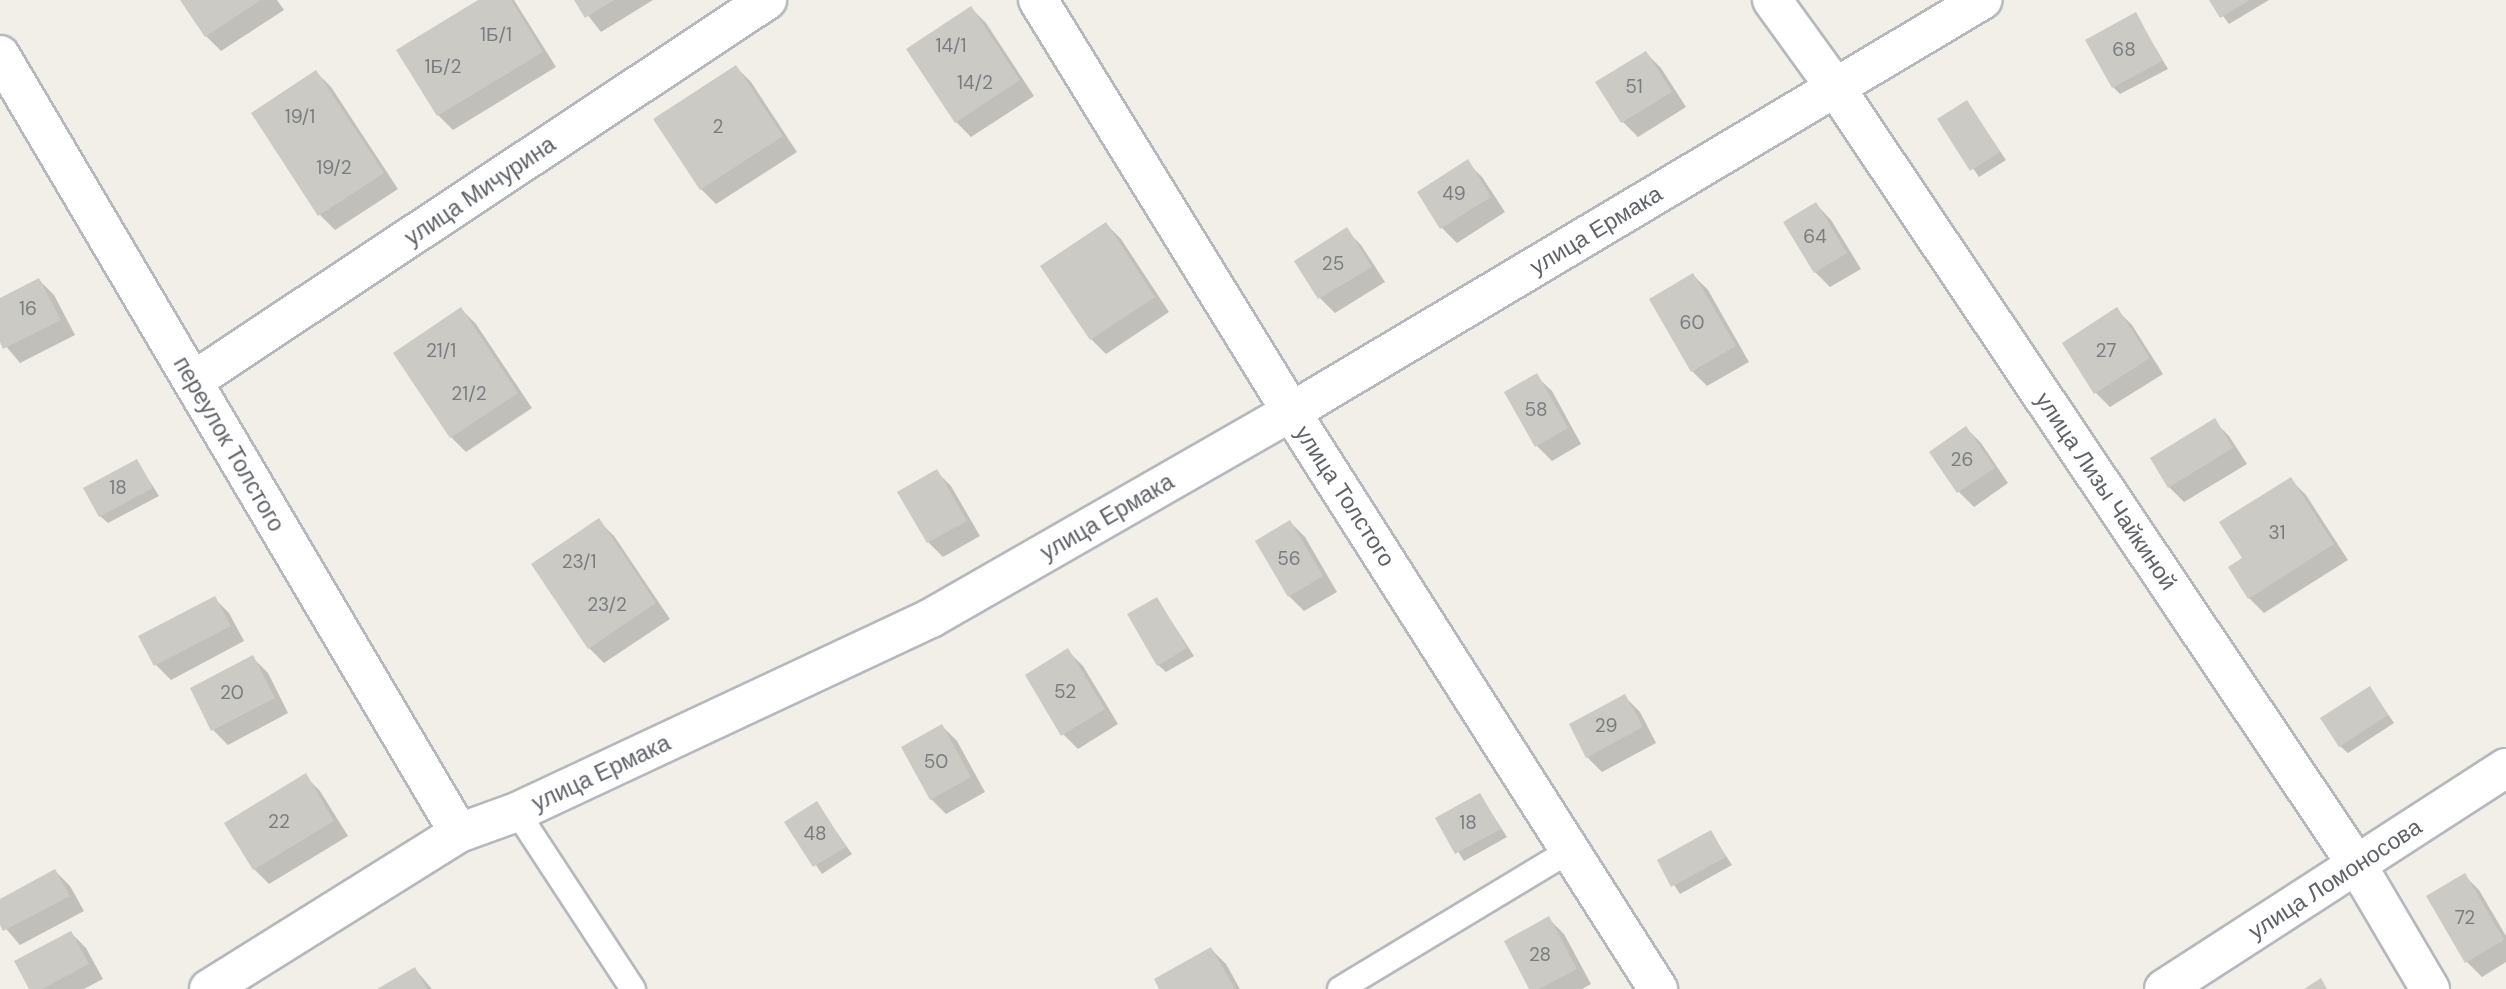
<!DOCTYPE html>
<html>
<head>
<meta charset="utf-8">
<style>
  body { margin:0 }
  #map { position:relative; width:2506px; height:989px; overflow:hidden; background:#f1efe8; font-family:"DM Sans",sans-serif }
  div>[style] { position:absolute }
  .shadow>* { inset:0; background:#0003 }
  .building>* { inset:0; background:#cccac5 }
  .roads { filter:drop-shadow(2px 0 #b5b8bc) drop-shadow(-2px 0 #b5b8bc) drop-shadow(0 2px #b5b8bc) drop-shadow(0 -2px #b5b8bc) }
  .service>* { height:24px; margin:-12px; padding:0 12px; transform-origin:12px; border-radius:12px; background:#fff }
  .minor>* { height:38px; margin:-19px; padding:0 19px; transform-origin:19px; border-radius:19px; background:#fff }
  span { translate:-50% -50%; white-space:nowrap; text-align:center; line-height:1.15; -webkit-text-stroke:5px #fff; paint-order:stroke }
  .number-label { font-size:19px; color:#7a7d7f }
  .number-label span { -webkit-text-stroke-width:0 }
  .street-label { font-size:23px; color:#5f6368 }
</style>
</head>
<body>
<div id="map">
  <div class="shadow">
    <div style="clip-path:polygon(182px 0,277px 0,284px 10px,221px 51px,206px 36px)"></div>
    <div style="clip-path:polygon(481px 0,514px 0,556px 67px,453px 130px,438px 115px,399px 51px)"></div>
    <div style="clip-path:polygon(576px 0,653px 0,601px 32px)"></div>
    <div style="clip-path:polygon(2211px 0,2269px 0,2229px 24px)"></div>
    <div style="clip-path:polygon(971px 8px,986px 23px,1034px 96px,971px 137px,956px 122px,908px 49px)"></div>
    <div style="clip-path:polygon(2136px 15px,2168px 69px,2120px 94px,2113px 87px)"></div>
    <div style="clip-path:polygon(1646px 53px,1661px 68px,1686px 107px,1638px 137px,1623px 122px,1598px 83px)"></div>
    <div style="clip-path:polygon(736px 67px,751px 82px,797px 152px,716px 204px,701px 189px,656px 119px)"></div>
    <div style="clip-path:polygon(316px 72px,331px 87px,398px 189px,335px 230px,320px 215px)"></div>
    <div style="clip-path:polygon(1967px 102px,2006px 160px,1979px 177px,1939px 119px)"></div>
    <div style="clip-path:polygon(1467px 162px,1482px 177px,1505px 212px,1457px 243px,1442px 228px)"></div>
    <div style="clip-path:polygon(1816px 204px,1831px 220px,1861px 269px,1830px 287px,1815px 272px)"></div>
    <div style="clip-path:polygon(1106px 224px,1121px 239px,1169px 312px,1106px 354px,1091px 339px)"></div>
    <div style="clip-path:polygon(1346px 230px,1361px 245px,1385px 282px,1335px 313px,1320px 298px,1296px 261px)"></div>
    <div style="clip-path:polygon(1693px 275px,1708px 290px,1749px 362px,1707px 386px,1692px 371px)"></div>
    <div style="clip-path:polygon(39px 280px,54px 295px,75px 335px,20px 363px,0 339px,0 300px)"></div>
    <div style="clip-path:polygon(461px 309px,476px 324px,532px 408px,466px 452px,451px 437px)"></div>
    <div style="clip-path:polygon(2117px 310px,2132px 325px,2163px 374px,2110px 407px,2095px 392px)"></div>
    <div style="clip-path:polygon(1536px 376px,1552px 391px,1581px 444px,1552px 461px,1537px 446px,1507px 393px)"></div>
    <div style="clip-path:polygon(2214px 421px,2229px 436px,2247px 464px,2184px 502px,2169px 487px,2152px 459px)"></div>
    <div style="clip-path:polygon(1966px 428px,1981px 443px,2008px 483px,1974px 507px,1959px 492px,1931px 452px)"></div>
    <div style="clip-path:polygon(137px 461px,159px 496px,108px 523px,100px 516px)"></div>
    <div style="clip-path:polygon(936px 471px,951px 486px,980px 536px,943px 557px,928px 542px)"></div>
    <div style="clip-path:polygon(2291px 480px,2306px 495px,2348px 560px,2264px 613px,2249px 598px,2245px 559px)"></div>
    <div style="clip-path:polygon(599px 521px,614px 536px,670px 619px,604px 663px,589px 648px)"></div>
    <div style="clip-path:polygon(1290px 522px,1305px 537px,1337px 592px,1304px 611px,1289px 596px)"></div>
    <div style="clip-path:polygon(214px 598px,229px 613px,244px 641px,171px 680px,156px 665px,141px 637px)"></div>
    <div style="clip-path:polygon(1157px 599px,1194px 656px,1166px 672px,1158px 665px)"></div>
    <div style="clip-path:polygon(1068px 651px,1083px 666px,1118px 724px,1078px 749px,1063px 734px)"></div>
    <div style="clip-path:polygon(253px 658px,268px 673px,288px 713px,228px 745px,213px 730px)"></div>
    <div style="clip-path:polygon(2370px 688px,2394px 723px,2348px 753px,2340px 746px)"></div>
    <div style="clip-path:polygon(1625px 697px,1640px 712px,1656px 743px,1602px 772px,1587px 757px)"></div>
    <div style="clip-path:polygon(942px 726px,957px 741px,985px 792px,946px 814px,931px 799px)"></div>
    <div style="clip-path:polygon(305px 776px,320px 791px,348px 836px,269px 884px,254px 869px)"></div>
    <div style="clip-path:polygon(1480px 795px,1507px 837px,1464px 861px,1437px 818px)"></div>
    <div style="clip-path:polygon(817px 804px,852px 854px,822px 874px,787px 822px)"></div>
    <div style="clip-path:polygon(1711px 833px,1732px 865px,1680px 894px,1659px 861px)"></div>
    <div style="clip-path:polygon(55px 871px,70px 886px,84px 911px,20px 945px,0 922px,0 901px)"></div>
    <div style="clip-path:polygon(2464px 875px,2479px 890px,2506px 936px,2506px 962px,2482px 977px,2467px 962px)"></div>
    <div style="clip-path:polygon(1549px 919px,1564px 934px,1591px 984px,1582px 989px,1531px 989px)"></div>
    <div style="clip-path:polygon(71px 933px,86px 948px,103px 979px,84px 989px,31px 989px)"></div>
    <div style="clip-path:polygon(1211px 949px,1226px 964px,1240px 989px,1161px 989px)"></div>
    <div style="clip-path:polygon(415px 969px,432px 989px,380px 989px)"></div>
  </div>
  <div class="building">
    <div style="clip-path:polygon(180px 0,261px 0,205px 37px)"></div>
    <div style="clip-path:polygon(478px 0,511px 0,543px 52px,437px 116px,396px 50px)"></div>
    <div style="clip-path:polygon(574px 0,614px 0,585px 18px)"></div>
    <div style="clip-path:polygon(2209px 0,2250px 0,2220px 18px)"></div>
    <div style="clip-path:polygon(971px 6px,1020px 80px,955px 123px,906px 49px)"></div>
    <div style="clip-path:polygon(2136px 12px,2162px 61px,2112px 88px,2085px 40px)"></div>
    <div style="clip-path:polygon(1646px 51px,1672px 92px,1621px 123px,1595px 82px)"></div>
    <div style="clip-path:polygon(736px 65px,783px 136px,700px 190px,653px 119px)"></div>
    <div style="clip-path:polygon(316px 70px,384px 173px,318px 216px,251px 113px)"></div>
    <div style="clip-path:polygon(1967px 100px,2000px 152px,1970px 171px,1937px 119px)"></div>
    <div style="clip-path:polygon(1468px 159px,1491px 197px,1440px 229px,1417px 192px)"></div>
    <div style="clip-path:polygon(1816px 202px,1847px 253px,1814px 273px,1783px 222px)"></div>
    <div style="clip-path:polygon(1106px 222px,1155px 297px,1090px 340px,1040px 266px)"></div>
    <div style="clip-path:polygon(1347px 227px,1372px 267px,1318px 299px,1294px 261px)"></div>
    <div style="clip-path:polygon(1693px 273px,1736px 346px,1691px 372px,1649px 299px)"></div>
    <div style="clip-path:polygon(39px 278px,61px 320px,3px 349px,0 342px,0 298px)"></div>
    <div style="clip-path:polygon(461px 307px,518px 393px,450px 438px,393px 353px)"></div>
    <div style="clip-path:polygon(2117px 307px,2150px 358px,2094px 394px,2062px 343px)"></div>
    <div style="clip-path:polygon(1537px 373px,1568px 428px,1535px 447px,1504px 392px)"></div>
    <div style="clip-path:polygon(2215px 418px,2233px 448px,2168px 488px,2150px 458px)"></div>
    <div style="clip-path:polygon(1966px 426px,1995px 468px,1957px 493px,1929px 452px)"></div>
    <div style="clip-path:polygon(137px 459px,153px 488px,99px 517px,83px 488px)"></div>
    <div style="clip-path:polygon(937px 469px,967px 521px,927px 543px,897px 492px)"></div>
    <div style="clip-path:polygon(2291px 477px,2334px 544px,2248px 599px,2228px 567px,2242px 558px,2219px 522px)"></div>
    <div style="clip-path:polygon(599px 518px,656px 603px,588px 649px,531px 564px)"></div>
    <div style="clip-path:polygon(1290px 520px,1323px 576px,1288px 597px,1255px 541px)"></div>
    <div style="clip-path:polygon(215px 596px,231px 626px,154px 666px,138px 636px)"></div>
    <div style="clip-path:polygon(1157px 597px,1187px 648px,1157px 666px,1127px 614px)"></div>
    <div style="clip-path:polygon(1068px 648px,1105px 709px,1061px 736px,1025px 675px)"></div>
    <div style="clip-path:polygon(253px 655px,275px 698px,211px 731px,190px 688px)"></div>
    <div style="clip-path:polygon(2370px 686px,2388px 715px,2339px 747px,2320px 718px)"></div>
    <div style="clip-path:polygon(1625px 694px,1643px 727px,1586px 758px,1569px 724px)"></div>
    <div style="clip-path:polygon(942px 724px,971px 777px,930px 800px,901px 747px)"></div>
    <div style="clip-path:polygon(306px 773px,334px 821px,253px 870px,224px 823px)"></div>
    <div style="clip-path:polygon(1480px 793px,1501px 829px,1455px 854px,1435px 818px)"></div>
    <div style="clip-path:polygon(817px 801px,846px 847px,813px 867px,784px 822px)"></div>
    <div style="clip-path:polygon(1711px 830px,1726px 857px,1671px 887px,1657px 860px)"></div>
    <div style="clip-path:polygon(55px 869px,70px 896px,3px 931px,0 925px,0 899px)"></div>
    <div style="clip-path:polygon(2465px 873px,2504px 940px,2465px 963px,2426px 896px)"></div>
    <div style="clip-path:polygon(1549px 916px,1577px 969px,1539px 989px,1529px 989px,1504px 941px)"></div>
    <div style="clip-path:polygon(71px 931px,89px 964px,42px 989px,29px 989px,14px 961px)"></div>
    <div style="clip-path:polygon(1211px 947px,1235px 989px,1159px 989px,1154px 979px)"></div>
    <div style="clip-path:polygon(415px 967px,427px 989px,377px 989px)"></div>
    <div style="clip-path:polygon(2321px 978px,2327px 989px,2304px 989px)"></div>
  </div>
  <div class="roads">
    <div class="service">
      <div style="left:517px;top:812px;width:212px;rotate:56.8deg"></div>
      <div style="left:1340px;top:989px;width:269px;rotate:-31.1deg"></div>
    </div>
    <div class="minor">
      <div style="left:1038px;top:0;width:483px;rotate:58.4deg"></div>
      <div style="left:1291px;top:412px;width:684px;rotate:57.54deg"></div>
      <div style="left:1772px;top:0;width:107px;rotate:54.1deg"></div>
      <div style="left:1835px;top:87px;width:937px;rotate:56.14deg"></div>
      <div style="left:2357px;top:865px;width:144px;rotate:59.5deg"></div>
      <div style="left:0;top:55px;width:903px;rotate:59.46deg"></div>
      <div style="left:193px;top:381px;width:689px;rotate:-33.57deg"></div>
      <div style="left:209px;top:989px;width:295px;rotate:-32deg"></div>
      <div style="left:459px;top:833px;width:62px;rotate:-19.9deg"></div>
      <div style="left:517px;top:812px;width:457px;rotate:-25.1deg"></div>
      <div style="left:931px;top:618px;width:415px;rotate:-29.8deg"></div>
      <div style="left:1291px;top:412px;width:805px;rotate:-30.8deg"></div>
      <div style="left:2164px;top:989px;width:407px;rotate:-32.9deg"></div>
    </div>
  </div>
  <div class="number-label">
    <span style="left:496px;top:35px">1Б/1</span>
    <span style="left:951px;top:46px">14/1</span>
    <span style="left:2124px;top:50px">68</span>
    <span style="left:443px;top:67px">1Б/2</span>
    <span style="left:975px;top:83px">14/2</span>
    <span style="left:1634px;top:87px">51</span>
    <span style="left:300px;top:117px">19/1</span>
    <span style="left:718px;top:127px">2</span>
    <span style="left:334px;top:168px">19/2</span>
    <span style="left:1454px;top:194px">49</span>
    <span style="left:1815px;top:237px">64</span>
    <span style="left:1333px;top:264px">25</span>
    <span style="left:28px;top:309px">16</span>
    <span style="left:1692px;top:323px">60</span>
    <span style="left:441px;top:351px">21/1</span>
    <span style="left:2106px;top:351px">27</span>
    <span style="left:469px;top:394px">21/2</span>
    <span style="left:1536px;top:410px">58</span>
    <span style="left:1962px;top:460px">26</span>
    <span style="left:118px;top:488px">18</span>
    <span style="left:2277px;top:533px">31</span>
    <span style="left:1289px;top:559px">56</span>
    <span style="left:579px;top:562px">23/1</span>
    <span style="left:607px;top:605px">23/2</span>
    <span style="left:1065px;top:692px">52</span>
    <span style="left:232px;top:693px">20</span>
    <span style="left:1606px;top:726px">29</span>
    <span style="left:936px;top:762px">50</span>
    <span style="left:279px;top:822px">22</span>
    <span style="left:1468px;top:823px">18</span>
    <span style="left:815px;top:834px">48</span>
    <span style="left:2465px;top:918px">72</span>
    <span style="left:1540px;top:955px">28</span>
  </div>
  <div class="street-label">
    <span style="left:480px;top:191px;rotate:-34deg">улица Мичурина</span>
    <span style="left:1596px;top:230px;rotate:-31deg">улица Ермака</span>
    <span style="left:229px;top:444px;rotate:60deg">переулок Толстого</span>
    <span style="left:2106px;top:491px;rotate:56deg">улица Лизы Чайкиной</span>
    <span style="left:1345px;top:496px;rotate:57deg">улица Толстого</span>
    <span style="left:1107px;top:517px;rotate:-30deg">улица Ермака</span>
    <span style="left:601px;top:773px;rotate:-25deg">улица Ермака</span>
    <span style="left:2335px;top:879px;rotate:-33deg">улица Ломоносова</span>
  </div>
</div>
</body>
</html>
